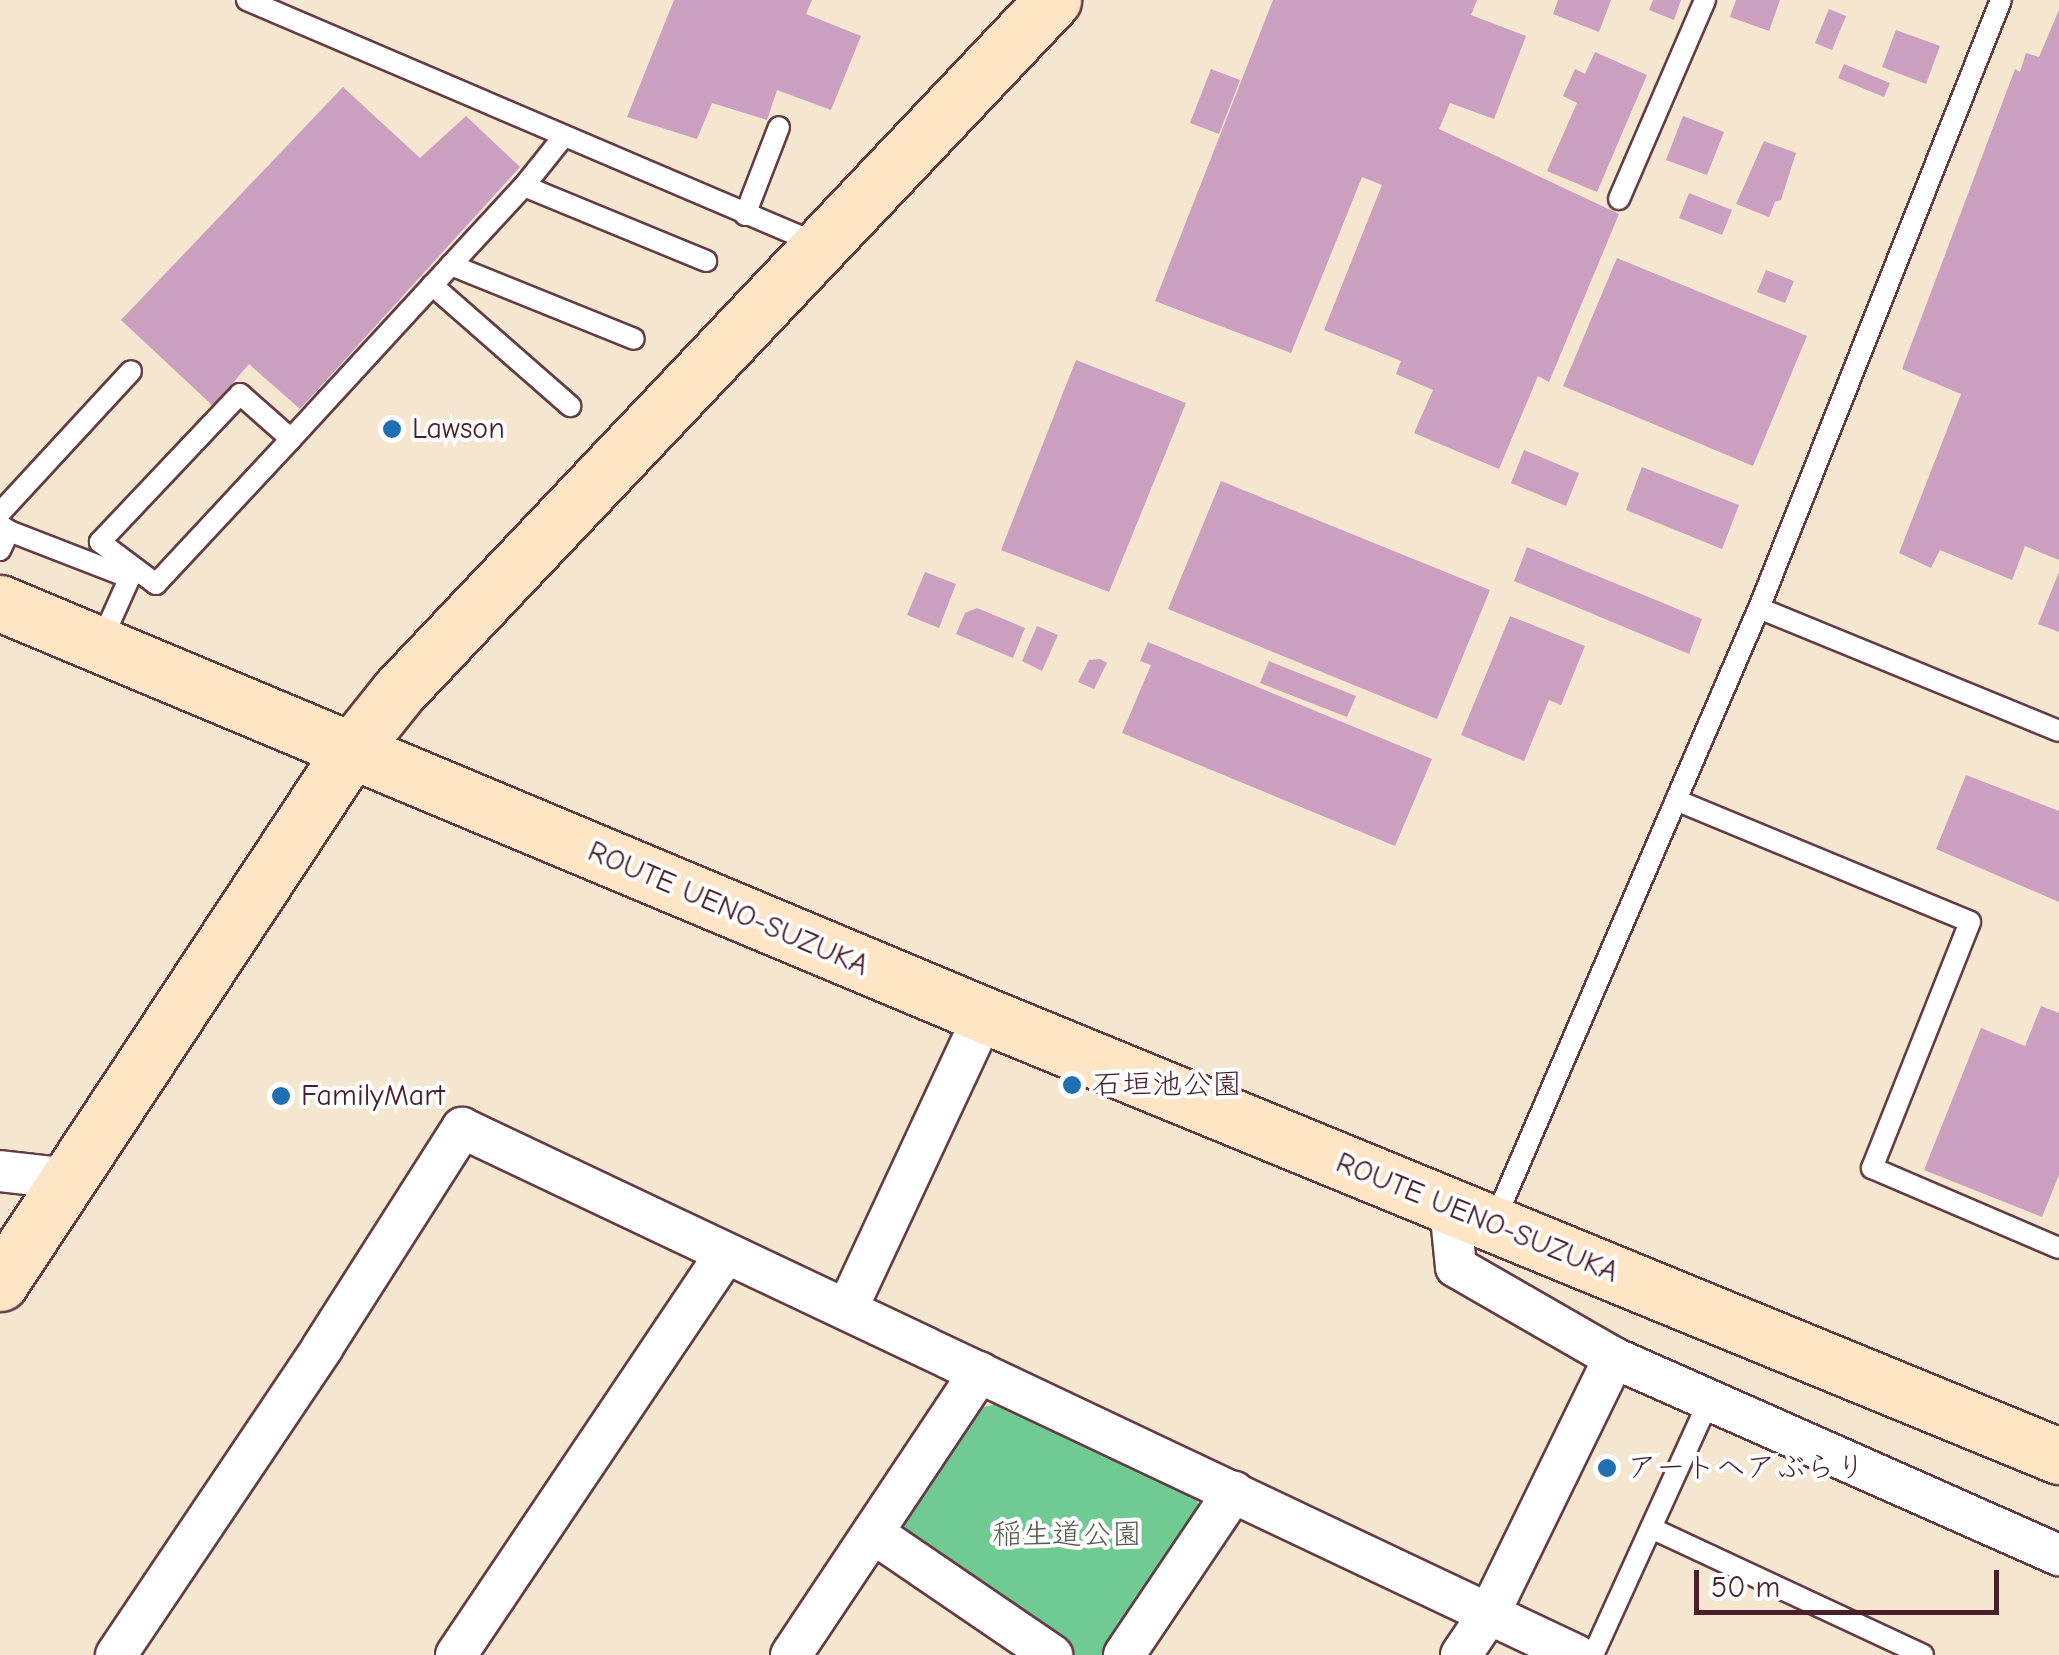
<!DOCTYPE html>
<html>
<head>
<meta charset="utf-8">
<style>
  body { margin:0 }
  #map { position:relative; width:2059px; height:1655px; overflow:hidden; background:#f5e6d0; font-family:"Comic Neue","Klee One",sans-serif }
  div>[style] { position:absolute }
  .green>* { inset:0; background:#70cb92 }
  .building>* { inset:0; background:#cb9fc0 }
  .roads { filter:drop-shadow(2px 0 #643d44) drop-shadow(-2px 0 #643d44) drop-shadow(0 2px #643d44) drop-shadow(0 -2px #643d44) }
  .lane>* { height:20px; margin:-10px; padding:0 10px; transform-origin:10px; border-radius:10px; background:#fff }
  .street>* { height:40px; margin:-20px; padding:0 20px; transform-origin:20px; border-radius:20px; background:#fff }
  .secondary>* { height:55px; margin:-27.5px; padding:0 27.5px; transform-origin:27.5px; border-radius:27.5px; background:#fde5c5 }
  .dots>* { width:28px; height:28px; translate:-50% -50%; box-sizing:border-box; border:5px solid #fff; border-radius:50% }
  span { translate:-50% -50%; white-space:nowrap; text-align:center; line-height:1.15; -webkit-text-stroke:8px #fff; paint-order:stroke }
  .poi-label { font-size:30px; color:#4a1f2b }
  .left { translate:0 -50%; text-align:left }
  .street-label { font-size:30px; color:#4a1f2b }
  .park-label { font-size:30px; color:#575b4f }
  .scale { position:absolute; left:1694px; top:1570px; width:305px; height:45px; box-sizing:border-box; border:5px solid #4a1f2b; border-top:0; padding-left:12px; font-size:30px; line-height:35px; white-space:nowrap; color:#4a1f2b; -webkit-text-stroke:8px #fff; paint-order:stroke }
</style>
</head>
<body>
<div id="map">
  <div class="green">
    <div style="clip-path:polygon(1007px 1402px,1196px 1490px,1199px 1514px,1104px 1655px,1074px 1655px,895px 1532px,974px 1409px)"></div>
  </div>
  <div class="building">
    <div style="clip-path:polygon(674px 0,812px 0,806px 14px,861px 36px,831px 110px,777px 90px,767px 120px,712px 103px,697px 139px,627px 117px)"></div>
    <div style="clip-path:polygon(1273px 0,1477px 0,1471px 15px,1526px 36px,1494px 119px,1450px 103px,1439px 129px,1619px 214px,1549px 382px,1538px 376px,1499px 469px,1414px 433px,1433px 390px,1396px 374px,1401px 361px,1324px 330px,1382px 185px,1362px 177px,1291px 353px,1155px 301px)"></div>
    <div style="clip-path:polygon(1558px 0,1611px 0,1599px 32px,1553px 14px)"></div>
    <div style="clip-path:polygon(1653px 0,1681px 0,1674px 20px,1649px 10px)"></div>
    <div style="clip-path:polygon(1736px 0,1780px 0,1769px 31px,1730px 17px)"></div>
    <div style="clip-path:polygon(1829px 9px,1846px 16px,1832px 50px,1815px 43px)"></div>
    <div style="clip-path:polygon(2059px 10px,2059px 560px,2025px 546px,2012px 580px,1940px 550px,1931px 568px,1899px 553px,1961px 394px,1902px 369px,2015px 69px,2020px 72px,2026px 53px,2039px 57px)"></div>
    <div style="clip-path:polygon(1896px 30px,1940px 46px,1926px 84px,1882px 67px)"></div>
    <div style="clip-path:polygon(1595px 52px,1647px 75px,1597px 192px,1547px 171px,1577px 103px,1563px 96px,1575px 69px,1585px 74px)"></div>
    <div style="clip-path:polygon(1844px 64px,1890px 83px,1884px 97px,1838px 78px)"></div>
    <div style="clip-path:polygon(1211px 69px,1240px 80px,1219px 134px,1190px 123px)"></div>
    <div style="clip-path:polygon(343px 87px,420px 158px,466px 116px,520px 167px,300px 409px,249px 364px,213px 406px,121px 320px)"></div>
    <div style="clip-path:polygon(1683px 116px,1724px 132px,1707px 175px,1666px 160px)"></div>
    <div style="clip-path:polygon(1764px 141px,1796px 153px,1781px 200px,1775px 202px,1769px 217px,1736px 204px)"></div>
    <div style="clip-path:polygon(1689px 193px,1732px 210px,1722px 235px,1679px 218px)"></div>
    <div style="clip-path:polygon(1617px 258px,1807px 336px,1753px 466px,1563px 386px)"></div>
    <div style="clip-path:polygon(1766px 270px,1794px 281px,1785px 303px,1757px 292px)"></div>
    <div style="clip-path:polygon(1076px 360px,1186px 403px,1109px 592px,1001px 550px)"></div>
    <div style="clip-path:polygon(1524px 450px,1579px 473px,1566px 506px,1511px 483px)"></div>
    <div style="clip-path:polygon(1642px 467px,1739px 505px,1722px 549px,1626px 510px)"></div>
    <div style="clip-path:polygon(1221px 481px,1490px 590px,1437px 719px,1168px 609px)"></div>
    <div style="clip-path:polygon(1527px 547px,1702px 619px,1689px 654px,1514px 581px)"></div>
    <div style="clip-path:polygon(925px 572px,956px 584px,939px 628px,907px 615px)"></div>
    <div style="clip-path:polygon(2059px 572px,2059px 632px,2038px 624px)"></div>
    <div style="clip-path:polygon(977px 608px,1025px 628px,1013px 658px,956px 634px,965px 613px)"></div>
    <div style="clip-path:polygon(1510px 616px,1585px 646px,1561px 705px,1549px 700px,1524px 761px,1461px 735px)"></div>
    <div style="clip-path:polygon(1037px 626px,1058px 635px,1042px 671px,1022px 661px)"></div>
    <div style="clip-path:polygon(1148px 642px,1432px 759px,1395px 846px,1122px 733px,1151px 665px,1140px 661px)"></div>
    <div style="clip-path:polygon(1100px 659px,1107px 663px,1094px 689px,1078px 682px,1089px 660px)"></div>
    <div style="clip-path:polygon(1269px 661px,1356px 696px,1347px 717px,1260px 683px)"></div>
    <div style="clip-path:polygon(1966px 775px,2059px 811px,2059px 902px,1936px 849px)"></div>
    <div style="clip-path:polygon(2041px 1006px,2059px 1013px,2059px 1175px,2042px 1217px,1924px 1170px,1981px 1028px,2025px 1046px)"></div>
  </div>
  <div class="roads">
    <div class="lane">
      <div style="left:247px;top:0;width:621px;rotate:23.14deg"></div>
      <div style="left:524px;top:186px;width:197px;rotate:22.4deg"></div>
      <div style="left:1619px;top:199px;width:217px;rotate:-66.6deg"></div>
      <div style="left:745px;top:215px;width:94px;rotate:-68.9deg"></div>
      <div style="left:451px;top:265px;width:197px;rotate:22deg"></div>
      <div style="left:432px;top:285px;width:184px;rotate:41.2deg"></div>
      <div style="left:291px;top:439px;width:68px;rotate:-138.6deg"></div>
      <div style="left:240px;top:394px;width:204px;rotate:133.4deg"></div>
      <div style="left:100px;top:542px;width:70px;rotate:36.9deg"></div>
      <div style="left:156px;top:584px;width:198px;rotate:-47deg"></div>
      <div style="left:291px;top:439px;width:236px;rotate:-47.4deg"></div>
      <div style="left:451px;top:265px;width:108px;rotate:-47.3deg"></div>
      <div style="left:524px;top:186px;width:64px;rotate:-51.3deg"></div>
      <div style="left:0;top:513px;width:193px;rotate:-47.3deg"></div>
      <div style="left:0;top:525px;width:11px;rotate:34deg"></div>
      <div style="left:9px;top:531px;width:21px;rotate:115deg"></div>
      <div style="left:9px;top:531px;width:130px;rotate:21.2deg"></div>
      <div style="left:1759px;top:608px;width:324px;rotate:22.3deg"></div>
      <div style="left:100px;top:644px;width:83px;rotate:-65.9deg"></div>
      <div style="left:1676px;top:800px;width:318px;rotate:22.5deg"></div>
      <div style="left:1970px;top:922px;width:265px;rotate:111.7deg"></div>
      <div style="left:1872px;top:1168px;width:203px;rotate:23.2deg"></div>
      <div style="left:1494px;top:1222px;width:669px;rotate:-66.66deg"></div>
      <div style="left:1759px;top:608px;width:654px;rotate:-68.3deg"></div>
      <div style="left:1651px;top:1528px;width:300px;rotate:25deg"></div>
      <div style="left:1593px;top:1655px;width:280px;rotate:-65.5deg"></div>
    </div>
    <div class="street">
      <div style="left:0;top:1171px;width:70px;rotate:6.5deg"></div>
      <div style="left:1450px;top:1207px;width:60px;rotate:84.3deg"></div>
      <div style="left:1456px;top:1267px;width:182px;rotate:29.9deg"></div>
      <div style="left:1614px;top:1358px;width:487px;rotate:23.9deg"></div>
      <div style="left:848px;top:1307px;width:322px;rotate:-65deg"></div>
      <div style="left:873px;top:1533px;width:217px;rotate:34.3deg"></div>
      <div style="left:116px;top:1655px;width:370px;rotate:-56.1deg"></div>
      <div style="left:322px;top:1348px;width:261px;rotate:-57.5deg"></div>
      <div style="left:462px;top:1128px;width:1232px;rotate:25.32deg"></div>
      <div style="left:456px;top:1655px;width:484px;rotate:-56.1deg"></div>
      <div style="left:791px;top:1655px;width:340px;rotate:-56.3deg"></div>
      <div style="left:1124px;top:1655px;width:197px;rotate:-56.1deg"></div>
      <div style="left:1461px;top:1655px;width:52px;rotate:-56deg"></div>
      <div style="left:1490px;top:1612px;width:283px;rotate:-64deg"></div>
    </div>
    <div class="secondary">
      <div style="left:0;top:603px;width:1067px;rotate:22.72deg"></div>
      <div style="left:984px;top:1015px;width:1162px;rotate:22.31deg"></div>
      <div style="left:0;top:1283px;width:636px;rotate:-56.61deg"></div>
      <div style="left:350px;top:752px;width:77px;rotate:-51.3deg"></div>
      <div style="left:398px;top:692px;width:953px;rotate:-46.57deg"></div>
    </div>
  </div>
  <div class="dots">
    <div style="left:392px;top:429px;background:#1f6fb2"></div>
    <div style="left:1072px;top:1085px;background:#1f6fb2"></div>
    <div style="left:281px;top:1096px;background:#1f6fb2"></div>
    <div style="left:1607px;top:1468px;background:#1f6fb2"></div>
  </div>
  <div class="poi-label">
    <span class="left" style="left:412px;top:429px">Lawson</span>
    <span class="left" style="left:1092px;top:1085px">石垣池公園</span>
    <span class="left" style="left:301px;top:1096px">FamilyMart</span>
    <span class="left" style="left:1627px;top:1468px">アートヘアぶらり</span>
  </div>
  <div class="street-label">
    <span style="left:728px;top:909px;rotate:23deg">ROUTE UENO-SUZUKA</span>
    <span style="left:1477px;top:1218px;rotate:22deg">ROUTE UENO-SUZUKA</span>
  </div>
  <div class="park-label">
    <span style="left:1067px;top:1535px">稲生道公園</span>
  </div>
  <div class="scale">50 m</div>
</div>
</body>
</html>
